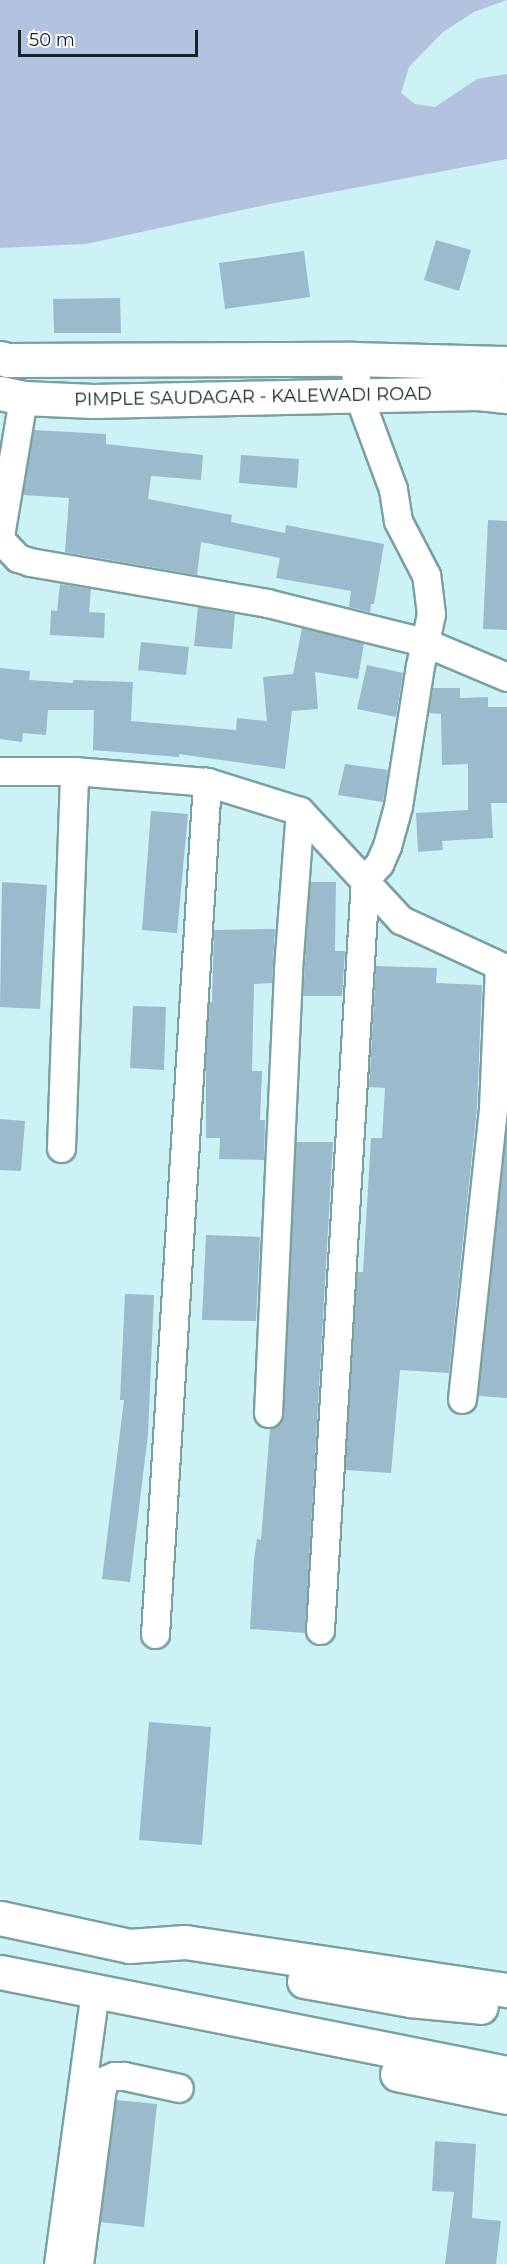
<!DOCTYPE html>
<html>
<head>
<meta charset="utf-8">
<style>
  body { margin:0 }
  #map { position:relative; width:507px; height:2264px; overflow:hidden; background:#ccf2f6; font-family:Montserrat,sans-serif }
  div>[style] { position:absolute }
  .water>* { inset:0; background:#b3c3df }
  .building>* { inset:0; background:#9bbbcc }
  .roads { filter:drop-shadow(2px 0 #7ba0a3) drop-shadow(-2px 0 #7ba0a3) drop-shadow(0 2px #7ba0a3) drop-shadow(0 -2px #7ba0a3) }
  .minor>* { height:27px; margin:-13.5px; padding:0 13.5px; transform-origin:13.5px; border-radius:13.5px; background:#fff }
  .secondary>* { height:33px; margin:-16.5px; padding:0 16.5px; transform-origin:16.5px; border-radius:16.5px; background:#fff }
  .primary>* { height:33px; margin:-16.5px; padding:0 16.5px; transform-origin:16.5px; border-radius:16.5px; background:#fff }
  span { translate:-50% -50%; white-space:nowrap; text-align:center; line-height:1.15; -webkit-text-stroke:4.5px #fff; paint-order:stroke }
  .street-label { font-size:18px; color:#152425 }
  .scale { position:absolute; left:18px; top:30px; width:180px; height:27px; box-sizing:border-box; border:3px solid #152425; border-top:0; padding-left:8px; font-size:18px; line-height:21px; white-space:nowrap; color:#152425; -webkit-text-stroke:4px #fff; paint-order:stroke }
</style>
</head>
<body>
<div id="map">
  <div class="water">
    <div style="clip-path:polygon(0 0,507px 0,474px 12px,443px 32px,409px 67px,401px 93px,415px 104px,435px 107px,477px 79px,507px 74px,507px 159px,270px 204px,86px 244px,0 248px)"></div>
  </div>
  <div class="building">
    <div style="clip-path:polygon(436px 240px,471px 250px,459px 291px,424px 280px)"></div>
    <div style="clip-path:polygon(304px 251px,310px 297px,225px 309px,219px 263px)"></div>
    <div style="clip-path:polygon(120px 298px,121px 333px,54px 333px,53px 299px)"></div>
    <div style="clip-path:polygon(34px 430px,106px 434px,106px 444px,203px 455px,201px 480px,151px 476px,148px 499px,232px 515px,231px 522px,285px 533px,286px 525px,384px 544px,374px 604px,371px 604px,370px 612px,349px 607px,351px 591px,276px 578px,280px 558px,201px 542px,197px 575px,65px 552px,69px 498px,23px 495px)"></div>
    <div style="clip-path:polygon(241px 455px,299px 459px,297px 488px,239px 483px)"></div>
    <div style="clip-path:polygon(488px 520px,507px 521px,507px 630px,483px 629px)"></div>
    <div style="clip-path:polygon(60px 584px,91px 589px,89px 612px,105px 613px,104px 638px,50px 635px,51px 610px,57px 611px)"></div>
    <div style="clip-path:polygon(198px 607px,235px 614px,232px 649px,194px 646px)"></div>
    <div style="clip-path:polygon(302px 628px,364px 643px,358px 679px,315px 672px,318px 709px,292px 711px,285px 769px,179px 754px,179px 757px,93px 750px,94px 710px,48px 710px,46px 735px,23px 733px,22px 742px,0 739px,0 668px,30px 671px,29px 680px,73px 683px,73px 680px,133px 682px,131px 721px,236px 730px,237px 718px,267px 721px,263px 677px,293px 674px)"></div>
    <div style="clip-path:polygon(141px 642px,189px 647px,186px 675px,138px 670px)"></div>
    <div style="clip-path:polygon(367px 665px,403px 673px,396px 717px,357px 709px)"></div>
    <div style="clip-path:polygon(433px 688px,460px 688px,460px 698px,488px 697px,488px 707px,507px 707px,507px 803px,491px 803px,493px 838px,442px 841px,443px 850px,418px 852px,416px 813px,468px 810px,468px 764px,442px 765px,441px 714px,429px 713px)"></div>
    <div style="clip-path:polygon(345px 764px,388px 770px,383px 802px,338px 795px)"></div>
    <div style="clip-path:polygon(151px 811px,188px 814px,177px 933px,142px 930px)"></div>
    <div style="clip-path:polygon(2px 882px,47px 885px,40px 1009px,0 1007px)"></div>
    <div style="clip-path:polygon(310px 882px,336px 882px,335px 951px,345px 951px,342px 996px,303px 996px)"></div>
    <div style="clip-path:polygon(275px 929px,272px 983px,254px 984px,252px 1071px,262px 1071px,260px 1120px,265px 1120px,264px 1160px,219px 1159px,220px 1138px,206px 1138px,206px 1059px,209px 1002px,212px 1002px,214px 930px)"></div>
    <div style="clip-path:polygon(376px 966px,437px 968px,436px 983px,482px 985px,477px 1108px,449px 1373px,400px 1370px,391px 1473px,345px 1470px,357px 1272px,363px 1272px,371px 1138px,382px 1138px,385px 1088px,369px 1087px)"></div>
    <div style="clip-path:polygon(133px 1006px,166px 1007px,164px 1070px,130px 1068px)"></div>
    <div style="clip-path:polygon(0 1119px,25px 1121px,21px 1171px,0 1170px)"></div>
    <div style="clip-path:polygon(507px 1126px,507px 1398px,478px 1396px)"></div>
    <div style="clip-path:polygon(296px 1142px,333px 1142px,305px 1633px,250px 1629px,254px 1560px,257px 1539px,261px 1540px,270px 1428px,281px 1422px,284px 1414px)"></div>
    <div style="clip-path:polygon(206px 1235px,260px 1237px,256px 1321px,202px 1320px)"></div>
    <div style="clip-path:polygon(125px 1294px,154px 1295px,148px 1434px,130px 1582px,102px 1579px,124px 1400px,120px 1400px)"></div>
    <div style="clip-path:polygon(149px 1722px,211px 1727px,202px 1845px,139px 1840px)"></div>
    <div style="clip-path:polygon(116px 2100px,157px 2104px,144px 2227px,100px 2222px)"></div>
    <div style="clip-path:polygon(435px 2141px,476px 2144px,472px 2218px,501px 2221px,496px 2264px,445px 2264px,454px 2192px,432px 2191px)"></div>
  </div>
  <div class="roads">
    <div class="minor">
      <div style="left:0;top:536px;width:140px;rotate:-80.5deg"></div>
      <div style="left:0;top:539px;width:26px;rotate:47deg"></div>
      <div style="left:18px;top:558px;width:13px;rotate:18deg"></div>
      <div style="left:30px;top:562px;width:241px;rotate:9.8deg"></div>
      <div style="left:267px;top:603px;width:162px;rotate:14deg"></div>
      <div style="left:424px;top:642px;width:90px;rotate:22.9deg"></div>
      <div style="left:0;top:771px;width:74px"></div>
      <div style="left:74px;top:771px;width:133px;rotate:4.7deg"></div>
      <div style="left:207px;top:782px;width:97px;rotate:17.3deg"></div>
      <div style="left:300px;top:811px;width:149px;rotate:47.2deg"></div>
      <div style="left:401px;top:920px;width:117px;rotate:24.8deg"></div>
      <div style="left:61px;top:1148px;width:377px;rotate:-88deg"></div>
      <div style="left:462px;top:1399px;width:292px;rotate:-83.9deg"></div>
      <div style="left:493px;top:1109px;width:142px;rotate:-87.6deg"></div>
      <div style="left:268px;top:1413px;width:444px;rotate:-87.4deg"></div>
      <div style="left:288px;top:969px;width:158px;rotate:-85.7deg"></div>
      <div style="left:320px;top:1630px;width:752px;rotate:-86.57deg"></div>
      <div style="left:365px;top:879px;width:21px;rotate:-47deg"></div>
      <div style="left:379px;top:864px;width:20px;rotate:-66deg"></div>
      <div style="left:387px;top:846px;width:41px;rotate:-74.6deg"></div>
      <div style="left:398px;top:806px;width:142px;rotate:-81.1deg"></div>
      <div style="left:420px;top:666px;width:53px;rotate:-78.1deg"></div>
      <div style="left:431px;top:614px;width:39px;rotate:-97deg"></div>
      <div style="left:426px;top:575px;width:61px;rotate:-117.4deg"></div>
      <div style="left:398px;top:521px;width:32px;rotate:-99deg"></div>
      <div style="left:393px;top:489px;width:98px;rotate:-110.3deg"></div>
      <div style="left:359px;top:397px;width:38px;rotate:-99deg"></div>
      <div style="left:155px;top:1634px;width:854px;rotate:-86.51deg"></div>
      <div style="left:58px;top:2264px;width:275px;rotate:-82.3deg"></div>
      <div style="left:79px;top:2264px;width:177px;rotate:-82.6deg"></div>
      <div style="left:102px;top:2088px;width:9px;rotate:-69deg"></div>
      <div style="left:105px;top:2080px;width:10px;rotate:-24deg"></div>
      <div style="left:114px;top:2076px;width:10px"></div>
      <div style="left:124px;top:2076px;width:56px;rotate:12.3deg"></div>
    </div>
    <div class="secondary">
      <div style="left:0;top:358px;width:8px;rotate:14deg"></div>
      <div style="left:8px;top:360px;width:345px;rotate:-0.2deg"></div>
      <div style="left:353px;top:359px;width:154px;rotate:1.5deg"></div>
      <div style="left:0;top:393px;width:24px;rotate:12deg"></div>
      <div style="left:23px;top:398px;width:70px;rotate:2.5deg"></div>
      <div style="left:93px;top:401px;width:384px;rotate:-1.2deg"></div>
      <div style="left:477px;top:393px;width:30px;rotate:6deg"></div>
    </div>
    <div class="primary">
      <div style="left:0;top:1918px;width:132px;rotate:12.2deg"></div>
      <div style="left:129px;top:1946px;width:56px;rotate:-4.1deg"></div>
      <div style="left:185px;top:1942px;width:326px;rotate:8.5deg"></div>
      <div style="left:0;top:1972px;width:517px;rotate:11.27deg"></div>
      <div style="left:304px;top:1981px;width:108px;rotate:10.2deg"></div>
      <div style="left:410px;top:2000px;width:71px;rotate:5.6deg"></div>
      <div style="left:397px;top:2074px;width:112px;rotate:11.8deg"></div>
    </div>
  </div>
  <div class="street-label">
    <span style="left:253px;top:397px;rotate:-1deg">PIMPLE SAUDAGAR - KALEWADI ROAD</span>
  </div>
  <div class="scale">50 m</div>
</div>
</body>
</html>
